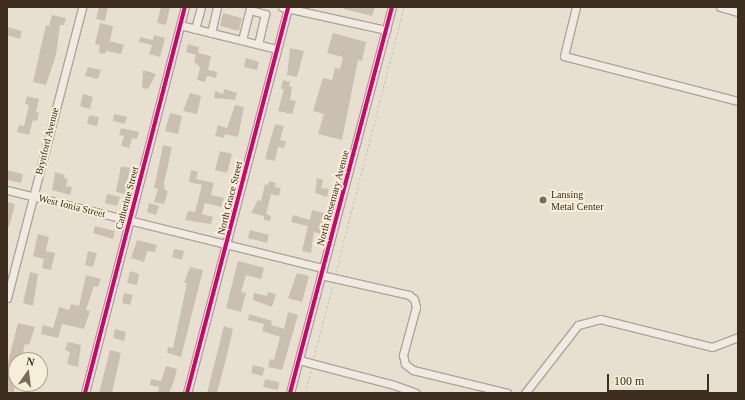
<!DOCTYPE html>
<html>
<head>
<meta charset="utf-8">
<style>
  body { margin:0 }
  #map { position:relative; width:745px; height:400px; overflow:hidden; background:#e7e0d1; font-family:"Times New Roman",serif }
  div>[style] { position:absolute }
  .building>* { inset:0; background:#cbbfb2 }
  .path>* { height:1px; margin-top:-0.5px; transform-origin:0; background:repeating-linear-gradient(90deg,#c8c2b9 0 3px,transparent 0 5px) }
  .roads { filter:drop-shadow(1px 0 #ada599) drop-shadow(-1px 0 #ada599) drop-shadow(0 1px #ada599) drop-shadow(0 -1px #ada599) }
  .minor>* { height:7px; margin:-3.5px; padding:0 3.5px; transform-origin:3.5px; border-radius:3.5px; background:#efebe3 }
  .cycleway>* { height:4px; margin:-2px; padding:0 2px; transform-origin:2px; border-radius:2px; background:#d6006c }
  .dots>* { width:11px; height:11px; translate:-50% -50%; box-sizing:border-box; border:2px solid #f7eed8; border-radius:50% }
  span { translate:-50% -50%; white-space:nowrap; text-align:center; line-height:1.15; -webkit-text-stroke:4px #f7eed8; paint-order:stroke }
  .street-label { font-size:10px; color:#3d2e20 }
  .poi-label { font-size:10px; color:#3d2e20 }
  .left { translate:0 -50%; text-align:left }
  .frame { position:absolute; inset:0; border:8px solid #3d2e20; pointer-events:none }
  .north { position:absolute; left:8px; top:352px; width:40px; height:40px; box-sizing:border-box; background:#f7eed8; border:1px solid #ada18e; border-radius:50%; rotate:14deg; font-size:11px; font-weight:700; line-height:16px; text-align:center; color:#3d2e20 }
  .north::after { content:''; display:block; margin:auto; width:14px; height:18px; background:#786c5e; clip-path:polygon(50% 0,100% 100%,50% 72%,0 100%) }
  .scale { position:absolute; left:607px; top:374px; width:102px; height:18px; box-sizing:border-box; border:2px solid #3d2e20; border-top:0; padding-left:5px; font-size:12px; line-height:14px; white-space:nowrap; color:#3d2e20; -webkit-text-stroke:3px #f7eed8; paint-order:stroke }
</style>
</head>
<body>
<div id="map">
  <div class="building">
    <div style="clip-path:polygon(99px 7px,108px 7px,105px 21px,96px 19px)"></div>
    <div style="clip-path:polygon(161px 7px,170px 7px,166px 25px,157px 23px)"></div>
    <div style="clip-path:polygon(344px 7px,375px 7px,372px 16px,344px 9px)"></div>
    <div style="clip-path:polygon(223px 13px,242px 18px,239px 31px,220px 26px)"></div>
    <div style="clip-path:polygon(52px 15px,66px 18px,64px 25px,60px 25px,56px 55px,46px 85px,33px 82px,46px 25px,49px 26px)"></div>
    <div style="clip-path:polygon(100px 23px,113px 26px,110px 41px,124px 45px,121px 54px,106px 51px,105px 54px,99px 53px,100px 45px,95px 44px)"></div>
    <div style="clip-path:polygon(7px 27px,22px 31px,20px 39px,7px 35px)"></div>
    <div style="clip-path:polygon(333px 33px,366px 42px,362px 61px,358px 60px,342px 140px,318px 134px,324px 114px,313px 111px,323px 78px,332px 80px,335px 68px,340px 69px,343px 57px,327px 53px)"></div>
    <div style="clip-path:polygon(154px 35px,165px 38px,160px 57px,149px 54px,152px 45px,139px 42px,140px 37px,153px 40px)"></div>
    <div style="clip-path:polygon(188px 44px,199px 47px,198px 53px,211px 56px,208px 70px,217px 72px,216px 78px,207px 76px,205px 82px,197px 80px,200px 67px,194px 62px,196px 55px,186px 52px)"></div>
    <div style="clip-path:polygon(290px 48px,304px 51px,297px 77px,287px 75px)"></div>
    <div style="clip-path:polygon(246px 58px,259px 62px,257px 70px,244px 67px)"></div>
    <div style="clip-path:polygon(88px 67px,101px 70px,98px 79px,85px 76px)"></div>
    <div style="clip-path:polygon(143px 70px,156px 74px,148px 89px,142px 88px)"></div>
    <div style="clip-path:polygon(283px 80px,290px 82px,289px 86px,292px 87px,290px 100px,296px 101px,292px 114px,278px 111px,284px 89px,281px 89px)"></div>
    <div style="clip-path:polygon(224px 89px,237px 93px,235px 100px,214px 98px,215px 91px,223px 94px)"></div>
    <div style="clip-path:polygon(190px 93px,201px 96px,197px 114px,183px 111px)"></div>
    <div style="clip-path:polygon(83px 94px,93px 97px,90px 109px,80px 106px)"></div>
    <div style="clip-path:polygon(27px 96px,39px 99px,36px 112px,39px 113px,37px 121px,33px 120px,29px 135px,17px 132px,19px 125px,24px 126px,29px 105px,25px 104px)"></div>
    <div style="clip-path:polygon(235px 105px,244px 107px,238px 137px,225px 134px,224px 138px,215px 136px,218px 125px,227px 128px)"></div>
    <div style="clip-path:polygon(170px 113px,182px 116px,178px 134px,165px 131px)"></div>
    <div style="clip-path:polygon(114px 114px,127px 117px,125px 124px,113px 121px)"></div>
    <div style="clip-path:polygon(89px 115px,99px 117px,97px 126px,87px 124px)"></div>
    <div style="clip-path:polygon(275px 124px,284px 126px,280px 140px,286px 141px,284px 148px,278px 147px,275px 161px,265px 159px)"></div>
    <div style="clip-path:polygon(121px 128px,139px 132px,137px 139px,132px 138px,129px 148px,121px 146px,124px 136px,119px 135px)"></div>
    <div style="clip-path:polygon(163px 145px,172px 147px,164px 183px,165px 190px,168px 191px,164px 204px,154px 202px,158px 189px,154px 188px)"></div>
    <div style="clip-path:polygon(220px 151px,232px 154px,227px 173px,215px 170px)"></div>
    <div style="clip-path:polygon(121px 166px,130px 168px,125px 194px,116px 192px)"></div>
    <div style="clip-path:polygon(7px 170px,23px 174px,21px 183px,7px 180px)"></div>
    <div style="clip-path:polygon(191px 170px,198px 172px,196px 179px,214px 183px,211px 195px,224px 198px,221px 207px,205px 203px,202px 214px,213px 217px,211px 224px,185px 220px,188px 211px,195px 212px,202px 185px,189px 182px)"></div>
    <div style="clip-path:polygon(55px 172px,65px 175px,64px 178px,68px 179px,66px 186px,72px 187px,70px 195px,52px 190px)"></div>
    <div style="clip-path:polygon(317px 178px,323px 180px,321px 188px,329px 189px,327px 197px,315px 193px)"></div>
    <div style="clip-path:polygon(269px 181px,276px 183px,275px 187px,281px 188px,279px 196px,271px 194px,266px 214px,271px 216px,270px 221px,264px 220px,264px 216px,251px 213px,258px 200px,261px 201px,265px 184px,268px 185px)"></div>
    <div style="clip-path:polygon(107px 194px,120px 197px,117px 206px,105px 203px)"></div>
    <div style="clip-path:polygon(7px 202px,15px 204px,9px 227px,7px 227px)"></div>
    <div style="clip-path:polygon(149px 203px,159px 206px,156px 215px,147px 212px)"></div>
    <div style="clip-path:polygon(312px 210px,324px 213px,320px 234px,314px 232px,311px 253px,302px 251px,308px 226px,291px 222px,293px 215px,310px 220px)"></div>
    <div style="clip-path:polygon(95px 226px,115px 231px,113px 239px,93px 233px)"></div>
    <div style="clip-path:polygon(250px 230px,269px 235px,267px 243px,248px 238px)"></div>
    <div style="clip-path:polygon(38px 234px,49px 237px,46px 251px,55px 253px,51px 270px,42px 268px,44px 259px,33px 256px)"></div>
    <div style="clip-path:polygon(137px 240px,157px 245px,155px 252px,147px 251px,144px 262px,131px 258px)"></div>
    <div style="clip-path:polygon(174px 249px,184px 251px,182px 260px,172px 257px)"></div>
    <div style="clip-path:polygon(88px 251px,97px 253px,93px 267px,85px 265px)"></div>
    <div style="clip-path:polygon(238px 261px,264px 268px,261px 279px,246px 275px,241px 292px,246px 293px,241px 312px,226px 308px)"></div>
    <div style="clip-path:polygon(190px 267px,203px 270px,181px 357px,167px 353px,168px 347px,173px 348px,187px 283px,184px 283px)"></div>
    <div style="clip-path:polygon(130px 271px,139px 274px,137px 285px,127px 283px)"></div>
    <div style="clip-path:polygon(30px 272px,38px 274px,33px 306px,23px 303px)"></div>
    <div style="clip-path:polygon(297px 273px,309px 276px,302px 302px,288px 298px)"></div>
    <div style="clip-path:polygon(86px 275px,101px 279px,98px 287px,94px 286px,86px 310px,90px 311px,84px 329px,62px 324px,58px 338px,41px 334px,43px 325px,53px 328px,59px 307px,69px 310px,71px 304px,79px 306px)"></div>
    <div style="clip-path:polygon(268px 292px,276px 294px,272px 307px,253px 300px,254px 293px,267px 296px)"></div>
    <div style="clip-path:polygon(124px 293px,133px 295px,130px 305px,122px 303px)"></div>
    <div style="clip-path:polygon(288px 312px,298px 315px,282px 370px,268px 367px,270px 359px,274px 360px,280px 337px,262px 331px,264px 324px,248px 320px,249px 314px,272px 321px,271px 325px,284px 329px)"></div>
    <div style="clip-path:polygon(18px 323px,35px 327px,29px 345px,25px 344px,21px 360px,16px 360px,14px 393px,7px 391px,7px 366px)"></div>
    <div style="clip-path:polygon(224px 326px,233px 329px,226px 359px,217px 393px,207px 393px)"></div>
    <div style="clip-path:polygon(115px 329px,126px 332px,124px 341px,113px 338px)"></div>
    <div style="clip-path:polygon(68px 342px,81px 345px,78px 367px,67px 364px,70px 352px,65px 350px)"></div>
    <div style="clip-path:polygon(110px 350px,121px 353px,112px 393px,99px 393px)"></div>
    <div style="clip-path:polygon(253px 365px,265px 368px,262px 376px,251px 373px)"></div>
    <div style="clip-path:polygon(166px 366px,177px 369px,175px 378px,169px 393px,158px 393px,159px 387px,150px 385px,151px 379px,161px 381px)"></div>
    <div style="clip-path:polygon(265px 379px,279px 382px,278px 390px,263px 387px)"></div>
  </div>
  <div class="path">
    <div style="left:336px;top:272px;width:274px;rotate:-75.6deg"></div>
    <div style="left:314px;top:357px;width:74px;rotate:-75.2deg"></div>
    <div style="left:305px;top:393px;width:24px;rotate:-75deg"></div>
  </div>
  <div class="roads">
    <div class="minor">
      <div style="left:282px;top:7px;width:107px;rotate:12.5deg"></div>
      <div style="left:576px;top:7px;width:50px;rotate:103.8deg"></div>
      <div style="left:564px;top:56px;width:180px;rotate:14.5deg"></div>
      <div style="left:720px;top:7px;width:19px;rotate:16deg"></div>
      <div style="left:250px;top:10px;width:16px;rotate:15deg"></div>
      <div style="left:265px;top:14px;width:31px;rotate:103deg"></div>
      <div style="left:180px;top:25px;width:100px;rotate:13.9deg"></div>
      <div style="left:195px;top:29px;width:23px;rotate:-75deg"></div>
      <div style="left:211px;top:33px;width:27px;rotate:-77deg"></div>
      <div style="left:242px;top:40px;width:34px;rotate:-76deg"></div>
      <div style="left:7px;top:190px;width:325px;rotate:13.9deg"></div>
      <div style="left:321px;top:275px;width:90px;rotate:12.8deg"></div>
      <div style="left:409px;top:295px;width:6px;rotate:39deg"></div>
      <div style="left:414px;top:299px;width:8px;rotate:76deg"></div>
      <div style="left:416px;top:307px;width:50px;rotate:105.2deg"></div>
      <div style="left:403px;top:355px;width:9px;rotate:77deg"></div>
      <div style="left:405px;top:364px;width:10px;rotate:37deg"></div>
      <div style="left:413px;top:370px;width:97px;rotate:13.7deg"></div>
      <div style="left:7px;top:298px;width:301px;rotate:-75.5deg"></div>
      <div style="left:299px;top:360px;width:98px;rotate:14.7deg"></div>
      <div style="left:394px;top:385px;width:23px;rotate:20deg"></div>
      <div style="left:85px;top:393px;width:399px;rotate:-75.5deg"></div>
      <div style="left:187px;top:393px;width:399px;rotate:-75.3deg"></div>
      <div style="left:290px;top:393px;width:399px;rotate:-75.2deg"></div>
      <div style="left:525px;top:393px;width:86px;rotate:-52.1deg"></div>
      <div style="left:578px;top:325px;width:23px;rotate:-15deg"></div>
      <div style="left:600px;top:319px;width:115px;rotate:14deg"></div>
      <div style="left:712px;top:347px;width:28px;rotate:-21deg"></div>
    </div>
  </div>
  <div class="cycleway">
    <div style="left:85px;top:393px;width:399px;rotate:-75.5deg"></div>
    <div style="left:187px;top:393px;width:399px;rotate:-75.3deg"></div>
    <div style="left:290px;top:393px;width:399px;rotate:-75.2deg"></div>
  </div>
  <div class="dots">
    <div style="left:543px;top:200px;background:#786c5e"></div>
  </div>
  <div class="street-label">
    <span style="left:47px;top:141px;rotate:-76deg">Brynford Avenue</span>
    <span style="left:127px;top:198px;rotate:-75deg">Catherine Street</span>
    <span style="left:230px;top:198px;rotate:-76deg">North Grace Street</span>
    <span style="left:333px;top:198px;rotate:-75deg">North Rosemary Avenue</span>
    <span style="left:72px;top:206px;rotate:14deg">West Ionia Street</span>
  </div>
  <div class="poi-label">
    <span class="left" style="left:551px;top:200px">Lansing<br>Metal Center</span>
  </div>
  <div class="frame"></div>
  <div class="north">N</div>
  <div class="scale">100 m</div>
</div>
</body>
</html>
